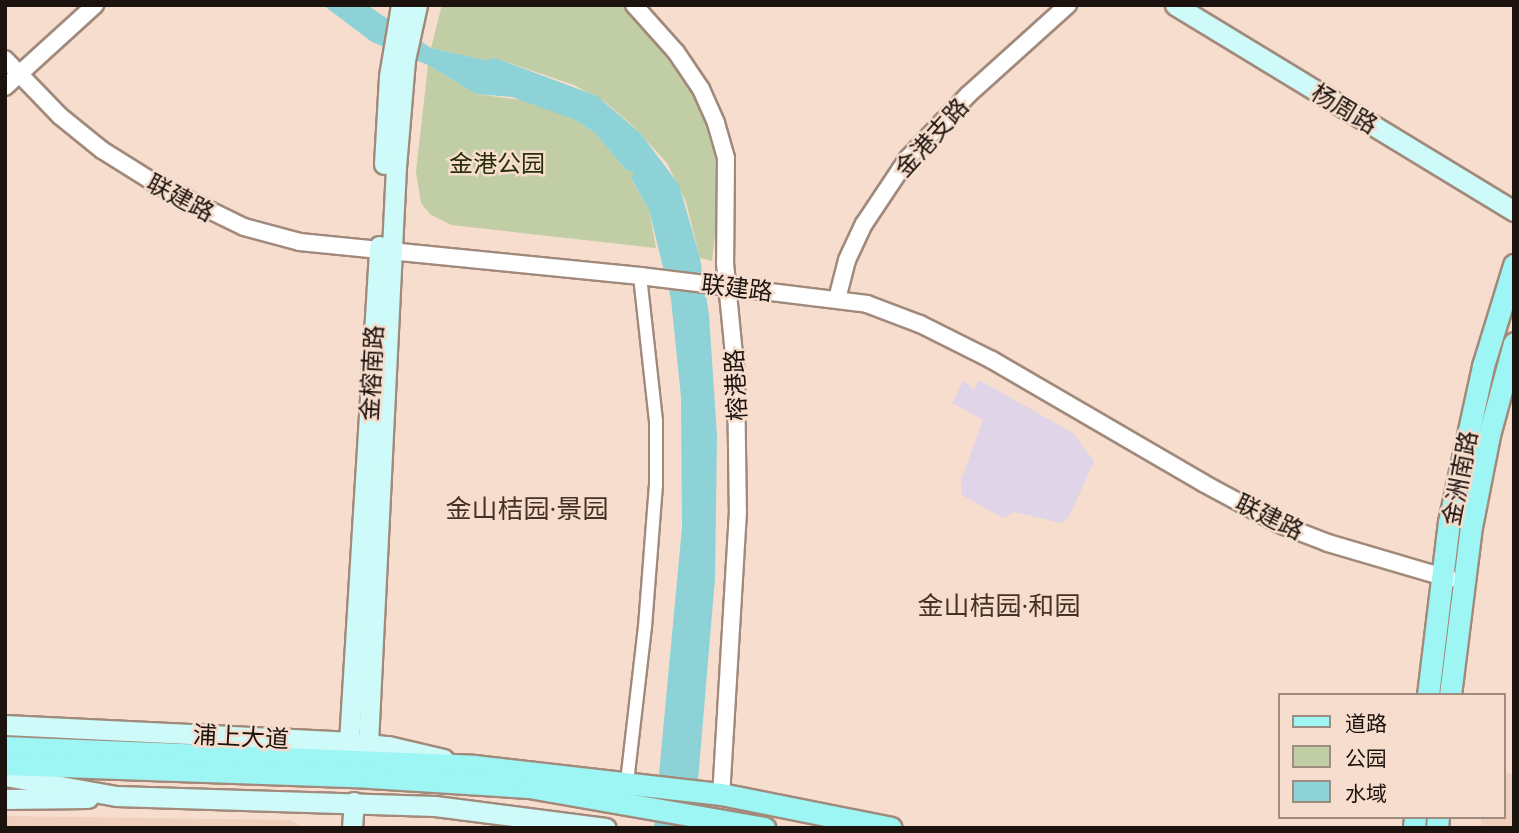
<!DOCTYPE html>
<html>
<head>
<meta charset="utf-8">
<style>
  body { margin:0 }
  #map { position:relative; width:1519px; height:833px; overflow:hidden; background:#f6ddcd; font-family:"Open Sans","Noto Sans SC",sans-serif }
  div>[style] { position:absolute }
  .built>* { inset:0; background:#f0d0bc }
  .education>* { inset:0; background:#e0d4e8 }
  .green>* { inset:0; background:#c1cda4 }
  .water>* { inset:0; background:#8cd2d7 }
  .roads { filter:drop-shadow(2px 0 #a18a7b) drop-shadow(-2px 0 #a18a7b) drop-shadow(0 2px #a18a7b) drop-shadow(0 -2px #a18a7b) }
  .minor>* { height:12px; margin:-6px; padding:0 6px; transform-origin:6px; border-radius:6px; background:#fff }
  .tertiary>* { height:16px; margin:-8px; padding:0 8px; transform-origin:8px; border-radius:8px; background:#fff }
  .secondary>* { height:19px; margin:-9.5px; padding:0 9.5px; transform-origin:9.5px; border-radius:9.5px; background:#cefaf9 }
  .primary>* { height:21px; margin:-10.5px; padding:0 10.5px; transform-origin:10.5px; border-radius:10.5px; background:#9df5f4 }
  span { translate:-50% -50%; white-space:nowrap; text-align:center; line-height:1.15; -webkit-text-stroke:5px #f6ddcd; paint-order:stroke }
  .street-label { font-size:24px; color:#1c130e }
  .park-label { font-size:24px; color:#283009 }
  .neighbourhood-label { font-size:26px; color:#453125 }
  .frame { position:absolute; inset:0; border:7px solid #1c130e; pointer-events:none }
  .legend { position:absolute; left:1278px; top:693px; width:228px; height:126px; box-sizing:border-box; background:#f6ddcd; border:2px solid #9f8c81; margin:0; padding:9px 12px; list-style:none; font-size:21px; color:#1c130e }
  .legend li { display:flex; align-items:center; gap:14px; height:35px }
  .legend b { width:35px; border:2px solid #9f8c81 }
</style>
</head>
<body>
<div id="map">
  <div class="built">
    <div style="clip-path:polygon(1503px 772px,1514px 774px,1514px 828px,1480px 828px,1482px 817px,1503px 817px)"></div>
    <div style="clip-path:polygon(5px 816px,291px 820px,303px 828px,5px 828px)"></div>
  </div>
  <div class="education">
    <div style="clip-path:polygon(964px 380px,974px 390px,979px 380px,1073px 433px,1094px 461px,1069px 517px,1061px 523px,1014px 512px,1003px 518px,962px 495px,961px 480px,983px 420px,952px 403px)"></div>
  </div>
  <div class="green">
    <div style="clip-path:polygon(442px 5px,621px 5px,648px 29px,693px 91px,714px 145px,721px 184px,712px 261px,700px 258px,686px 202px,667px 163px,633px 126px,605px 102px,574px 85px,495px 58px,485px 60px,431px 48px)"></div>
    <div style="clip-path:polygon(428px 65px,476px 94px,528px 101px,573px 119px,594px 132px,626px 170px,635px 172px,631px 179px,649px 210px,656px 248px,451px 225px,430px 214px,421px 203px,416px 172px)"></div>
  </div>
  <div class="water">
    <div style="clip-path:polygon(323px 5px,367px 5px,431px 48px,485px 60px,495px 58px,597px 96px,641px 134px,679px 185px,700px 258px,709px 315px,717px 436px,715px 578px,694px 828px,654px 828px,682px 527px,681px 397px,671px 299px,649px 210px,631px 178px,634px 172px,626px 170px,594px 132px,573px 119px,512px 97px,476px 94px,428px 65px,372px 42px)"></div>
  </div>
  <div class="roads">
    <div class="minor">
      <div style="left:627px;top:782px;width:156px;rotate:-83.4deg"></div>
      <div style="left:645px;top:627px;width:142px;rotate:-85.6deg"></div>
      <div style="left:656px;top:485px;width:64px;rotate:-90deg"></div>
      <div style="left:656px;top:421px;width:146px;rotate:-96.3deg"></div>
    </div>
    <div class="tertiary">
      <div style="left:634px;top:5px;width:63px;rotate:48.2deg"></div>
      <div style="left:676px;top:52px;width:45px;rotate:56deg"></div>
      <div style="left:701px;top:89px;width:37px;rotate:66deg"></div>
      <div style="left:716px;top:123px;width:36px;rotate:74deg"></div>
      <div style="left:726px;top:158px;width:105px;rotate:90.5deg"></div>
      <div style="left:725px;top:263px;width:114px;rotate:84.4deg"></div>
      <div style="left:736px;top:376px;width:135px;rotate:89.2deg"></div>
      <div style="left:738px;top:511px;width:284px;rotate:93.4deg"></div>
      <div style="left:5px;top:59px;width:79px;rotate:46deg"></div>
      <div style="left:60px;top:116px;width:54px;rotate:39deg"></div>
      <div style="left:102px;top:150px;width:66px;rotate:32deg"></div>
      <div style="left:158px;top:185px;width:96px;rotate:26deg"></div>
      <div style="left:244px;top:227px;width:58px;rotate:15deg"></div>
      <div style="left:300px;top:242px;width:342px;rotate:5.7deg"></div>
      <div style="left:640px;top:276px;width:229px;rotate:7deg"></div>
      <div style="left:867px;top:304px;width:57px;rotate:20.7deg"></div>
      <div style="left:920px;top:324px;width:80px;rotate:26.6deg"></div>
      <div style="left:992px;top:360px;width:244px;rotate:30.2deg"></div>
      <div style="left:1203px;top:483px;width:86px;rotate:28.3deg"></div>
      <div style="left:1279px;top:524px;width:53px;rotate:21.2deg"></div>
      <div style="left:1328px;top:543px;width:127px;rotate:16.4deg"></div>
      <div style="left:5px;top:87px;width:122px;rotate:-42.3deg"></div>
      <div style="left:837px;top:299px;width:40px;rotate:-75.6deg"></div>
      <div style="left:847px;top:260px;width:40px;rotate:-65deg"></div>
      <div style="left:864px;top:224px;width:79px;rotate:-56.3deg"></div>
      <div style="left:908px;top:158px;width:88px;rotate:-46.4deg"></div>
      <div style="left:969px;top:94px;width:133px;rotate:-42deg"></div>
    </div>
    <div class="secondary">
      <div style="left:1175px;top:5px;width:397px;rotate:31.3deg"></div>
      <div style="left:384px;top:164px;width:88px;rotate:-86.7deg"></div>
      <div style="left:389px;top:76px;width:72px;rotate:-80.4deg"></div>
      <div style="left:5px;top:725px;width:344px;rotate:2.8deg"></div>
      <div style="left:349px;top:742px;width:39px;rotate:6deg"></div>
      <div style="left:388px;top:746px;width:57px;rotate:13.3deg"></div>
      <div style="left:349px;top:742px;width:497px;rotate:-86.5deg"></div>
      <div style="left:368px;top:743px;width:577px;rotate:-87.22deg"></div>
      <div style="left:396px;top:167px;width:107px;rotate:-85.2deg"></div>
      <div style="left:405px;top:60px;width:56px;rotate:-77.7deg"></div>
      <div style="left:5px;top:776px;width:113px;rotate:10.2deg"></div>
      <div style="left:116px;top:796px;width:319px;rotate:1.8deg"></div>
      <div style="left:435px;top:806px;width:172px;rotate:7.3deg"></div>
      <div style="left:5px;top:799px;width:83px;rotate:-0.7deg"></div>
      <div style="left:352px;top:828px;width:26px;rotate:-86deg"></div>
    </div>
    <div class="primary">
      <div style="left:1428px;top:695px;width:174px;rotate:-83.1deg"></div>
      <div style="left:1449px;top:522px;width:160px;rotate:-77.7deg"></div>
      <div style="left:1483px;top:366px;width:106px;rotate:-72.9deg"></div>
      <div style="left:1450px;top:695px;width:169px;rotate:-82.9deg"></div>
      <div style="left:1471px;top:527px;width:94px;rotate:-78.9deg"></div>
      <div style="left:1489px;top:435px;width:95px;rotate:-74.8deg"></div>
      <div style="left:5px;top:747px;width:469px;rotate:2.3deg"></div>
      <div style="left:474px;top:766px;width:249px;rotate:6.5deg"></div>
      <div style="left:721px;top:794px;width:173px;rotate:11.3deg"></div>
      <div style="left:5px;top:764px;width:365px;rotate:2deg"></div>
      <div style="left:370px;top:777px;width:159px;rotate:3.6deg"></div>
      <div style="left:529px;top:787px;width:239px;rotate:9.9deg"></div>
      <div style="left:1414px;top:828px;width:11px;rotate:-85deg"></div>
      <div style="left:1437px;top:828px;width:11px;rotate:-85deg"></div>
    </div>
  </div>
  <div class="street-label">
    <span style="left:1345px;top:108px;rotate:31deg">杨周路</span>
    <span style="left:931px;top:137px;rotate:-48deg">金港支路</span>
    <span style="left:181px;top:197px;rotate:28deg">联建路</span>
    <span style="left:737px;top:287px;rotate:7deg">联建路</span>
    <span style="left:371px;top:373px;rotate:-87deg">金榕南路</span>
    <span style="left:735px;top:385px;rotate:-93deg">榕港路</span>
    <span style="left:1459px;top:478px;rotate:-79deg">金洲南路</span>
    <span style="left:1270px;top:516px;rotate:26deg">联建路</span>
    <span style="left:241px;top:736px;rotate:3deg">浦上大道</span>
  </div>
  <div class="park-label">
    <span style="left:497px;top:163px">金港公园</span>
  </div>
  <div class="neighbourhood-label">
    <span style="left:527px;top:509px">金山桔园·景园</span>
    <span style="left:999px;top:606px">金山桔园·和园</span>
  </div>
  <div class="frame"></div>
  <ul class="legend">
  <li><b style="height:9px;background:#9df5f4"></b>道路</li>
  <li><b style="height:19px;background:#c1cda4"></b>公园</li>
  <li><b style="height:19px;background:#8cd2d7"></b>水域</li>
  </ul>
</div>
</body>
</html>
